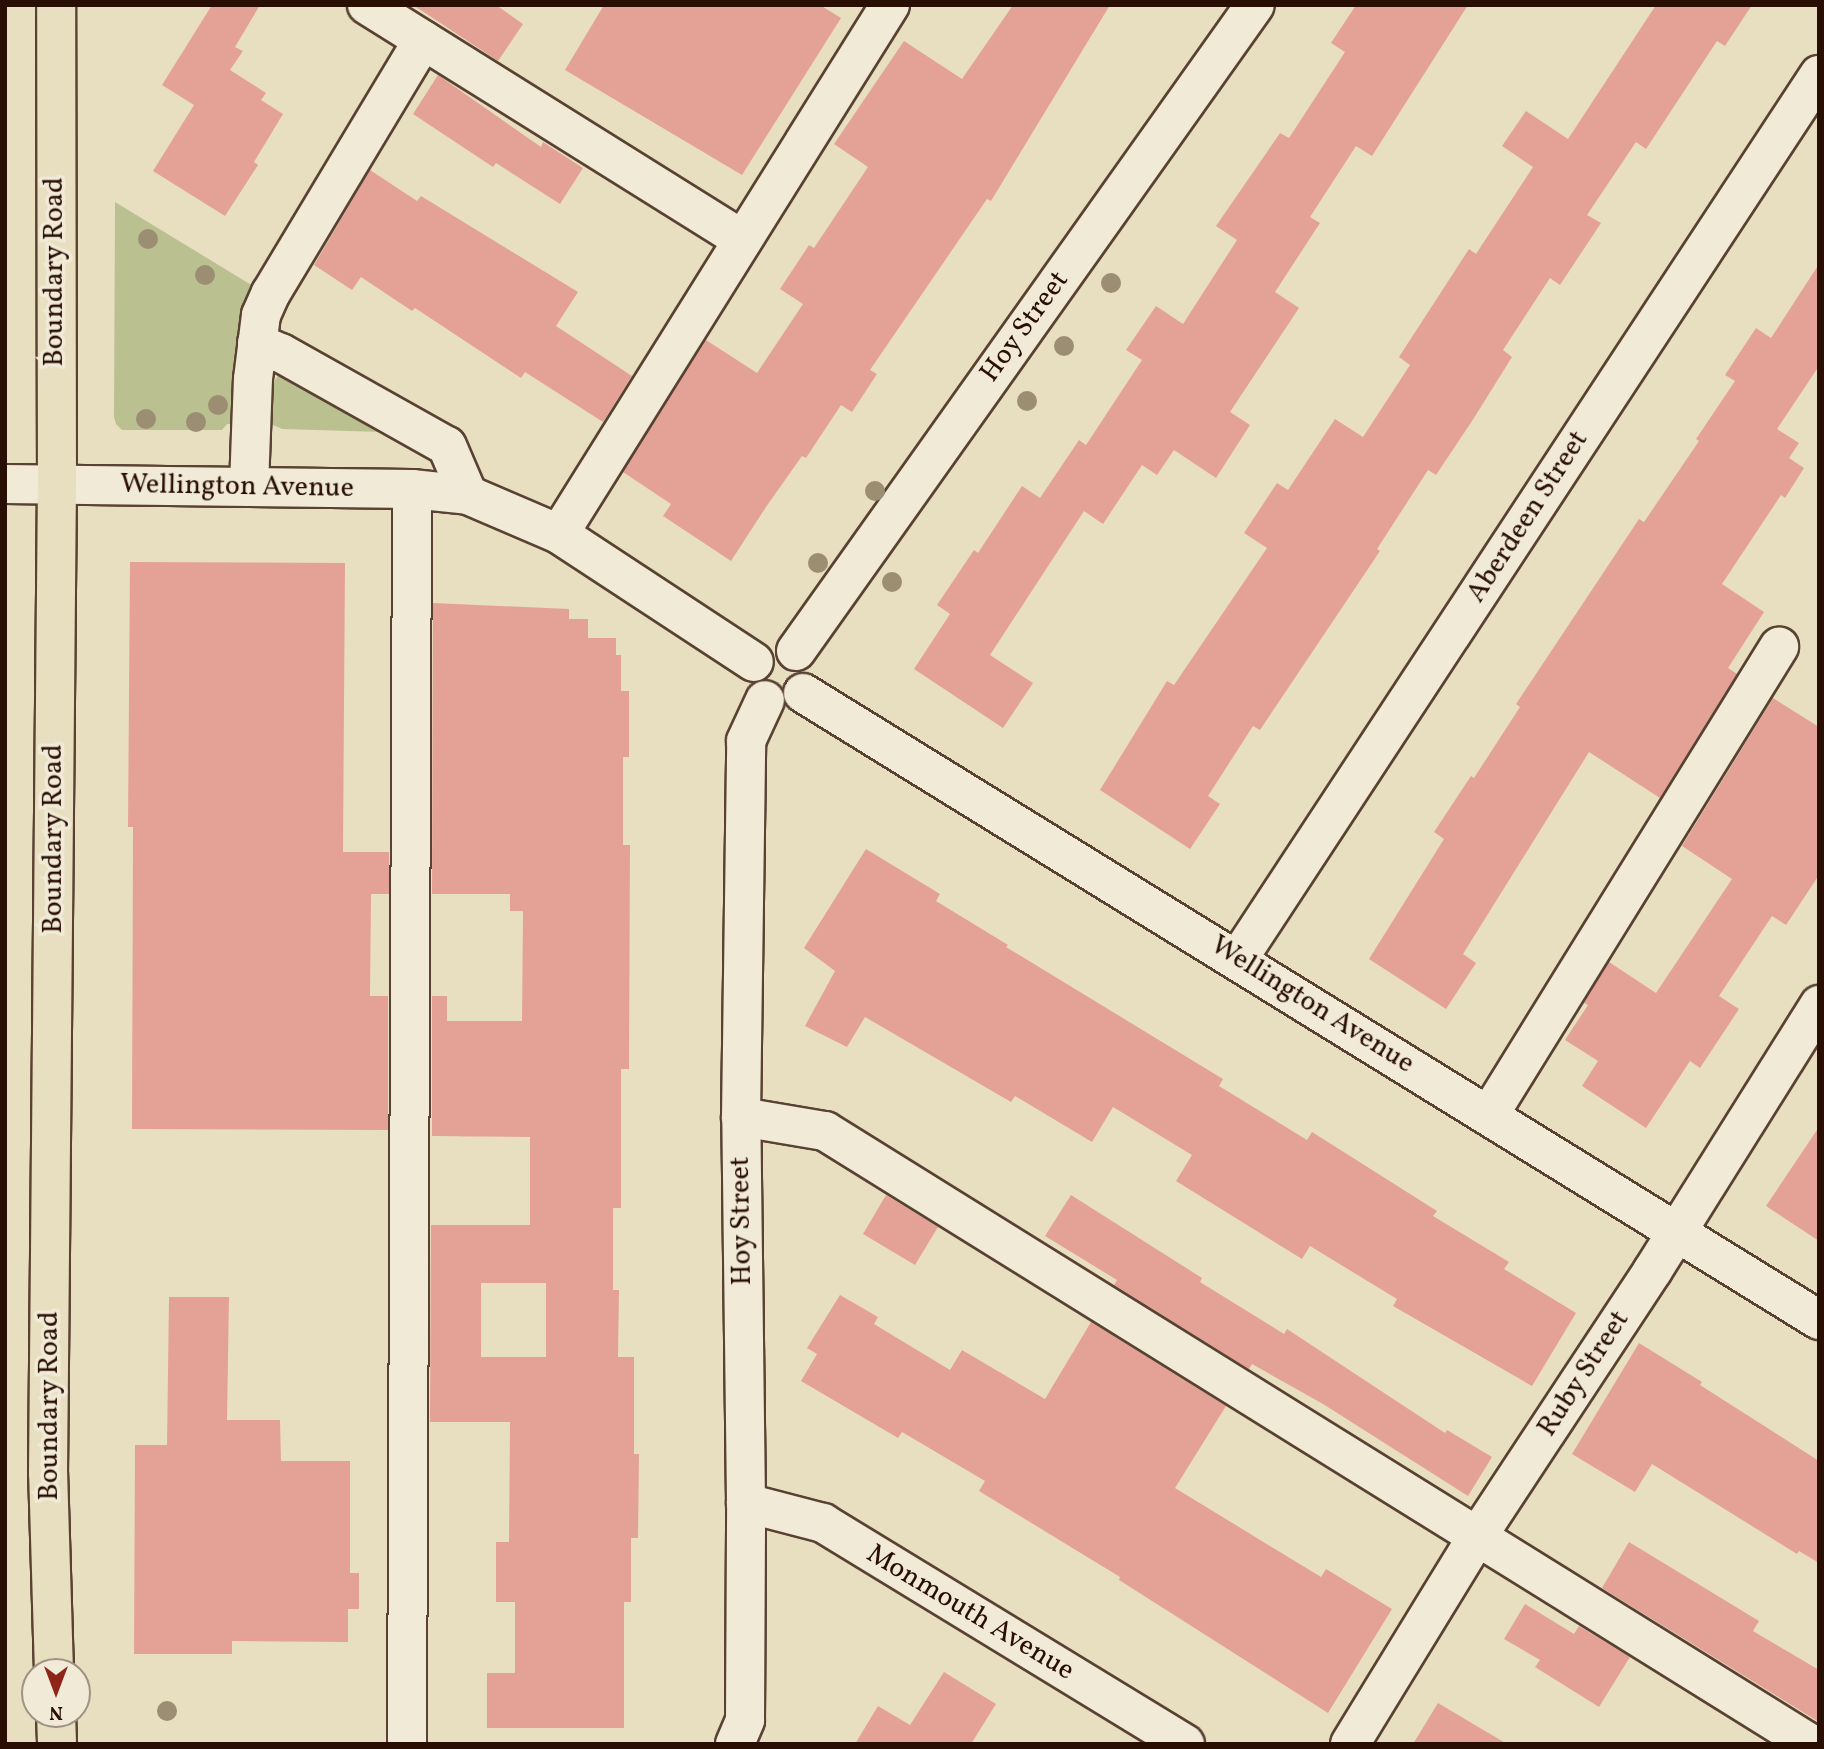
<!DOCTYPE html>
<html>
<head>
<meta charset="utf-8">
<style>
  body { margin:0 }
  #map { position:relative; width:1824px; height:1749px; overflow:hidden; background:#e8dfc1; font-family:Vollkorn,serif }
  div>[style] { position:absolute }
  .green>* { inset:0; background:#bbc090 }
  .building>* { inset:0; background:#e4a296 }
  .roads { filter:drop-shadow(2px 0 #594232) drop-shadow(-2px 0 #594232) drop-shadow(0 2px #594232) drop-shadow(0 -2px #594232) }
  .minor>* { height:38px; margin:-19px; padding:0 19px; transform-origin:19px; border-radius:19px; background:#f0ead7 }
  .major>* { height:38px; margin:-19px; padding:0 19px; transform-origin:19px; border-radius:19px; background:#e8dfc1 }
  .trees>* { width:20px; height:20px; margin:-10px; border-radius:50%; background:#9b8e73 }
  span { translate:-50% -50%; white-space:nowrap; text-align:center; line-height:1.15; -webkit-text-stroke:7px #f0ead7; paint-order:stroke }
  .street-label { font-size:28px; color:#290e03 }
  .frame { position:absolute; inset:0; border:7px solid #290e03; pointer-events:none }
  .north { position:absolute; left:21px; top:1658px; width:70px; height:70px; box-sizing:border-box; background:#f0ead7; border:2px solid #a09282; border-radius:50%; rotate:180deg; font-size:19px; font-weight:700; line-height:28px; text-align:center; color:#290e03 }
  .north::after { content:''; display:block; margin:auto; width:24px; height:32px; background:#8f2418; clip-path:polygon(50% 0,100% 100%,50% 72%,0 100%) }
</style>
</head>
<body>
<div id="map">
  <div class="green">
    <div style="clip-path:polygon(115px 202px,253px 286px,244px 306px,233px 373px,234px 424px,227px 424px,222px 430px,122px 430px,116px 424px,114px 417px)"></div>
    <div style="clip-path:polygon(287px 373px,383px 432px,282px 429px,271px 424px,271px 387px,279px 374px)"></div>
  </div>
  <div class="building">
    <div style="clip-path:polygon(212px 5px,260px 5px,235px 47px,243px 51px,230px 70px,266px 93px,261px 100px,283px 114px,254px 162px,258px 165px,225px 216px,153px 171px,194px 105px,162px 85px)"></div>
    <div style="clip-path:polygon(413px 5px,496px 5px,523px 24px,498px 61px)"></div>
    <div style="clip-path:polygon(604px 5px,820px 5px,841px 18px,742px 175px,565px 70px)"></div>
    <div style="clip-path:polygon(1013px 5px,1110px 5px,991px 201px,987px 199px,870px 370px,877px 374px,852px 412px,841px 405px,806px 458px,802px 456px,766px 507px,731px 561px,663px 516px,671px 504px,623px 472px,706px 340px,757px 373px,803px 304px,780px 289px,809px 245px,814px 248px,868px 167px,834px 144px,904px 41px,962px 79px)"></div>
    <div style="clip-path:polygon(1356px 5px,1468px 5px,1372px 156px,1356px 146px,1310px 217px,1320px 223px,1275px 292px,1299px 308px,1230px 412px,1250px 425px,1216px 478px,1174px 450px,1157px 475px,1142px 465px,1103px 524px,1084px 511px,990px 655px,1033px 683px,1003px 728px,914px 669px,950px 614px,937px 605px,974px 550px,978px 553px,1022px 486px,1040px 498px,1079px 440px,1086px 445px,1142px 360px,1126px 350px,1156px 306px,1183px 324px,1237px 240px,1216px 226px,1280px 133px,1289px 138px,1345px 52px,1331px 43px)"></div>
    <div style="clip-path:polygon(1656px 5px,1752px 5px,1725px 46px,1717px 41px,1646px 149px,1636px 142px,1587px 215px,1601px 223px,1560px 285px,1550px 278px,1503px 350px,1512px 357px,1474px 418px,1436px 475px,1428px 470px,1377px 549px,1380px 551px,1260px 730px,1253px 726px,1208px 796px,1220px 804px,1190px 849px,1100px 790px,1167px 681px,1174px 685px,1267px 548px,1244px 533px,1277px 483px,1288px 490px,1335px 419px,1363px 437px,1410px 365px,1399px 357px,1469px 249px,1476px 254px,1533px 167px,1502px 146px,1526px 111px,1568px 139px)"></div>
    <div style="clip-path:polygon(438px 75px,541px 147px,543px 142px,583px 168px,560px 204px,496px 163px,493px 167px,413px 114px)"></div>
    <div style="clip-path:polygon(370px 170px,417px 201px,421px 196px,578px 292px,556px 326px,632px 376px,603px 422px,525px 372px,521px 378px,415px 308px,412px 311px,361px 277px,352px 290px,314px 265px)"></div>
    <div style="clip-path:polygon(1819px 264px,1819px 366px,1777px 429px,1799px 443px,1789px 458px,1804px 468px,1785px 498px,1781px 495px,1722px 584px,1764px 612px,1728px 668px,1737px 674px,1660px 798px,1589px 752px,1463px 954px,1476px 963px,1446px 1009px,1369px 959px,1444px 839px,1434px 832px,1471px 776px,1474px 778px,1520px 707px,1516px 704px,1639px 519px,1644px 522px,1699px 441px,1696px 439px,1735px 381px,1725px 375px,1756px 328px,1771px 338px)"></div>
    <div style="clip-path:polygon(130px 562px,345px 563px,343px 852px,389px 852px,389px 894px,371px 894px,370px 996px,388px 996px,388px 1130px,132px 1129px,133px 827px,128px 827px)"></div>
    <div style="clip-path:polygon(evenodd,433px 603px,569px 609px,569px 619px,588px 619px,588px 638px,616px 638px,616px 655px,621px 655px,621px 691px,629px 691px,629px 757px,623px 757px,623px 845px,630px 845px,629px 1069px,621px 1069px,621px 1208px,613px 1208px,613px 1290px,619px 1290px,618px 1357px,634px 1357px,634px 1454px,639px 1454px,638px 1538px,631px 1538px,631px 1602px,624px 1602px,624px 1728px,487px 1728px,487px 1673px,515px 1673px,515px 1602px,496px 1602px,496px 1542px,509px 1542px,510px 1422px,430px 1422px,431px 1225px,530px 1225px,530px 1137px,432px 1136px,432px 996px,447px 996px,447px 1021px,522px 1021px,523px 911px,510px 911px,510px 894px,432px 894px,433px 603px,481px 1283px,546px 1283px,546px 1357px,481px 1357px,481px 1283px)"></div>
    <div style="clip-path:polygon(1773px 698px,1819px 727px,1819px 875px,1786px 925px,1772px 916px,1719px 996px,1739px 1009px,1700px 1068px,1690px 1061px,1646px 1128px,1582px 1086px,1598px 1061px,1565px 1040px,1588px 1005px,1584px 1003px,1609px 962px,1656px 993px,1732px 879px,1682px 846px)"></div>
    <div style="clip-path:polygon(866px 849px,940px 894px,936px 901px,1008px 945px,1006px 947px,1223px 1079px,1219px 1086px,1307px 1140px,1312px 1132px,1437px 1211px,1433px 1216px,1509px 1262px,1504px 1269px,1576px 1313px,1532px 1386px,1393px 1306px,1397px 1299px,1310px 1246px,1302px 1259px,1176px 1181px,1192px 1155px,1113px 1107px,1092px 1142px,1015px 1096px,1011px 1102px,865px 1017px,847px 1047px,805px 1026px,835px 971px,804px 948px)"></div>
    <div style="clip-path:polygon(1819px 1127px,1819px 1241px,1766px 1206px)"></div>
    <div style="clip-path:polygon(886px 1195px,938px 1227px,915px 1265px,863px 1234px)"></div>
    <div style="clip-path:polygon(1071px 1195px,1202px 1278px,1200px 1282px,1284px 1334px,1287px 1329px,1445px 1433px,1447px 1430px,1492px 1457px,1468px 1496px,1323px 1404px,1252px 1364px,1249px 1369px,1114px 1285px,1117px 1280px,1045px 1236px)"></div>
    <div style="clip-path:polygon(840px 1295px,878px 1317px,874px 1324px,950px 1370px,962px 1350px,1045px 1399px,1091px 1322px,1226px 1406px,1175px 1488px,1321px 1577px,1326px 1569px,1392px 1609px,1328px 1713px,1119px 1580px,1120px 1577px,979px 1491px,985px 1481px,902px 1432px,898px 1438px,801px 1381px,817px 1354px,807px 1348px)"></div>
    <div style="clip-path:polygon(169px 1297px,229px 1297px,227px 1420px,280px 1420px,281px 1461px,350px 1461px,350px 1573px,359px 1573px,359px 1609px,348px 1609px,348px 1642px,232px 1641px,232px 1654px,134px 1654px,135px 1445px,167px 1445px)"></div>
    <div style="clip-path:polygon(1639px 1343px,1702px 1382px,1700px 1385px,1819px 1461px,1819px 1563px,1799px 1551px,1797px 1554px,1652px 1464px,1635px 1492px,1572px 1454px)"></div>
    <div style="clip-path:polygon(1629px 1542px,1759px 1621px,1753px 1631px,1819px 1670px,1819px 1722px,1602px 1588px)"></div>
    <div style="clip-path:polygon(1525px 1604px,1574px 1634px,1579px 1626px,1630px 1657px,1599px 1707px,1535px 1667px,1540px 1660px,1504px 1639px)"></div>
    <div style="clip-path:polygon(944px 1672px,996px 1704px,971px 1744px,855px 1744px,878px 1706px,910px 1725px)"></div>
    <div style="clip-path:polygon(1438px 1703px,1507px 1744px,1413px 1744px)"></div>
  </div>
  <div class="roads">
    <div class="minor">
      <div style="left:367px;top:5px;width:443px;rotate:32deg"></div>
      <div style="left:257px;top:343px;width:26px;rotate:23deg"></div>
      <div style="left:281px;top:353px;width:190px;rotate:29.3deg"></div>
      <div style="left:447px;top:446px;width:53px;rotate:66.8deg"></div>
      <div style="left:5px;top:484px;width:407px;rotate:0.7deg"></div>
      <div style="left:412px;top:489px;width:56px;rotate:6.1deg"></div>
      <div style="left:468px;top:495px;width:99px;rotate:23.2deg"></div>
      <div style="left:559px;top:534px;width:233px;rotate:33.3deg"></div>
      <div style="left:249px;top:487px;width:108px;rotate:-87.9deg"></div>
      <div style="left:253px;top:379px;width:64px;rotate:-82.9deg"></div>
      <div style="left:261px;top:315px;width:24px;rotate:-66deg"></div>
      <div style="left:271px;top:293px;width:295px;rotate:-59deg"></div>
      <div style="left:559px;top:534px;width:624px;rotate:-57.97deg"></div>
      <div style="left:796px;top:651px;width:792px;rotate:-54.61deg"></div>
      <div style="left:803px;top:693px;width:1194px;rotate:31.68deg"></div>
      <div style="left:1238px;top:959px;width:1058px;rotate:-56.69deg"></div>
      <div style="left:1489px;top:1115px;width:551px;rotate:-58.22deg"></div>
      <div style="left:741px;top:1117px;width:85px;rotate:9.5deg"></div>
      <div style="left:825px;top:1131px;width:1161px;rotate:31.87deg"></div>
      <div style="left:746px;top:1503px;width:80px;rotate:14.6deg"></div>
      <div style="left:823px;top:1523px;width:424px;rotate:31.4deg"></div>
      <div style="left:407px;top:1744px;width:1255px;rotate:-89.77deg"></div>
      <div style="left:735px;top:1744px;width:26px;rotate:-67deg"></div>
      <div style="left:745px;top:1720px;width:217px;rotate:-89.7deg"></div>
      <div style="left:746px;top:1503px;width:386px;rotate:-90.7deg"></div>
      <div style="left:741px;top:1117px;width:376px;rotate:-89.2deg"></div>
      <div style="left:746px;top:741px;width:45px;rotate:-65.1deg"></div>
      <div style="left:1350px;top:1744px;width:243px;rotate:-58.5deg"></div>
      <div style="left:1477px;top:1537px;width:320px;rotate:-56.6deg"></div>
      <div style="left:1653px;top:1270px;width:313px;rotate:-57.9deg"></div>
    </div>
    <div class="major">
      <div style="left:54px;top:1672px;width:199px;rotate:-91.7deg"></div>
      <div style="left:48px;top:1473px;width:989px;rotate:-89.48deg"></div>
      <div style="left:57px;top:484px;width:479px;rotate:-90.1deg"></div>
      <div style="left:56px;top:1714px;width:30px;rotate:88deg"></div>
    </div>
  </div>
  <div class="trees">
    <div style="left:148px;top:239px"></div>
    <div style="left:205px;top:275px"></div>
    <div style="left:1111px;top:283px"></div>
    <div style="left:1064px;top:346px"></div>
    <div style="left:1027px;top:401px"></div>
    <div style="left:218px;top:405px"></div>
    <div style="left:146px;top:419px"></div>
    <div style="left:196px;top:422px"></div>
    <div style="left:875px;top:491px"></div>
    <div style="left:818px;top:563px"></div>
    <div style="left:892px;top:582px"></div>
    <div style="left:167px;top:1711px"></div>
  </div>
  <div class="street-label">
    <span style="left:55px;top:272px;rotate:-90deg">Boundary Road</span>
    <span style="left:1025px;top:327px;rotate:-54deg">Hoy Street</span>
    <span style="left:237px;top:487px;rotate:1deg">Wellington Avenue</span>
    <span style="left:1528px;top:517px;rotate:-57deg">Aberdeen Street</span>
    <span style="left:54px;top:839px;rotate:-90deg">Boundary Road</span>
    <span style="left:1312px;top:1005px;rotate:32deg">Wellington Avenue</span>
    <span style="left:742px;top:1221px;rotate:-91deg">Hoy Street</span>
    <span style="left:1584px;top:1374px;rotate:-57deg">Ruby Street</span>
    <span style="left:50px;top:1406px;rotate:-90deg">Boundary Road</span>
    <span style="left:970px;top:1613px;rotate:31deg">Monmouth Avenue</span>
  </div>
  <div class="frame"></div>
  <div class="north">N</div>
</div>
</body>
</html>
